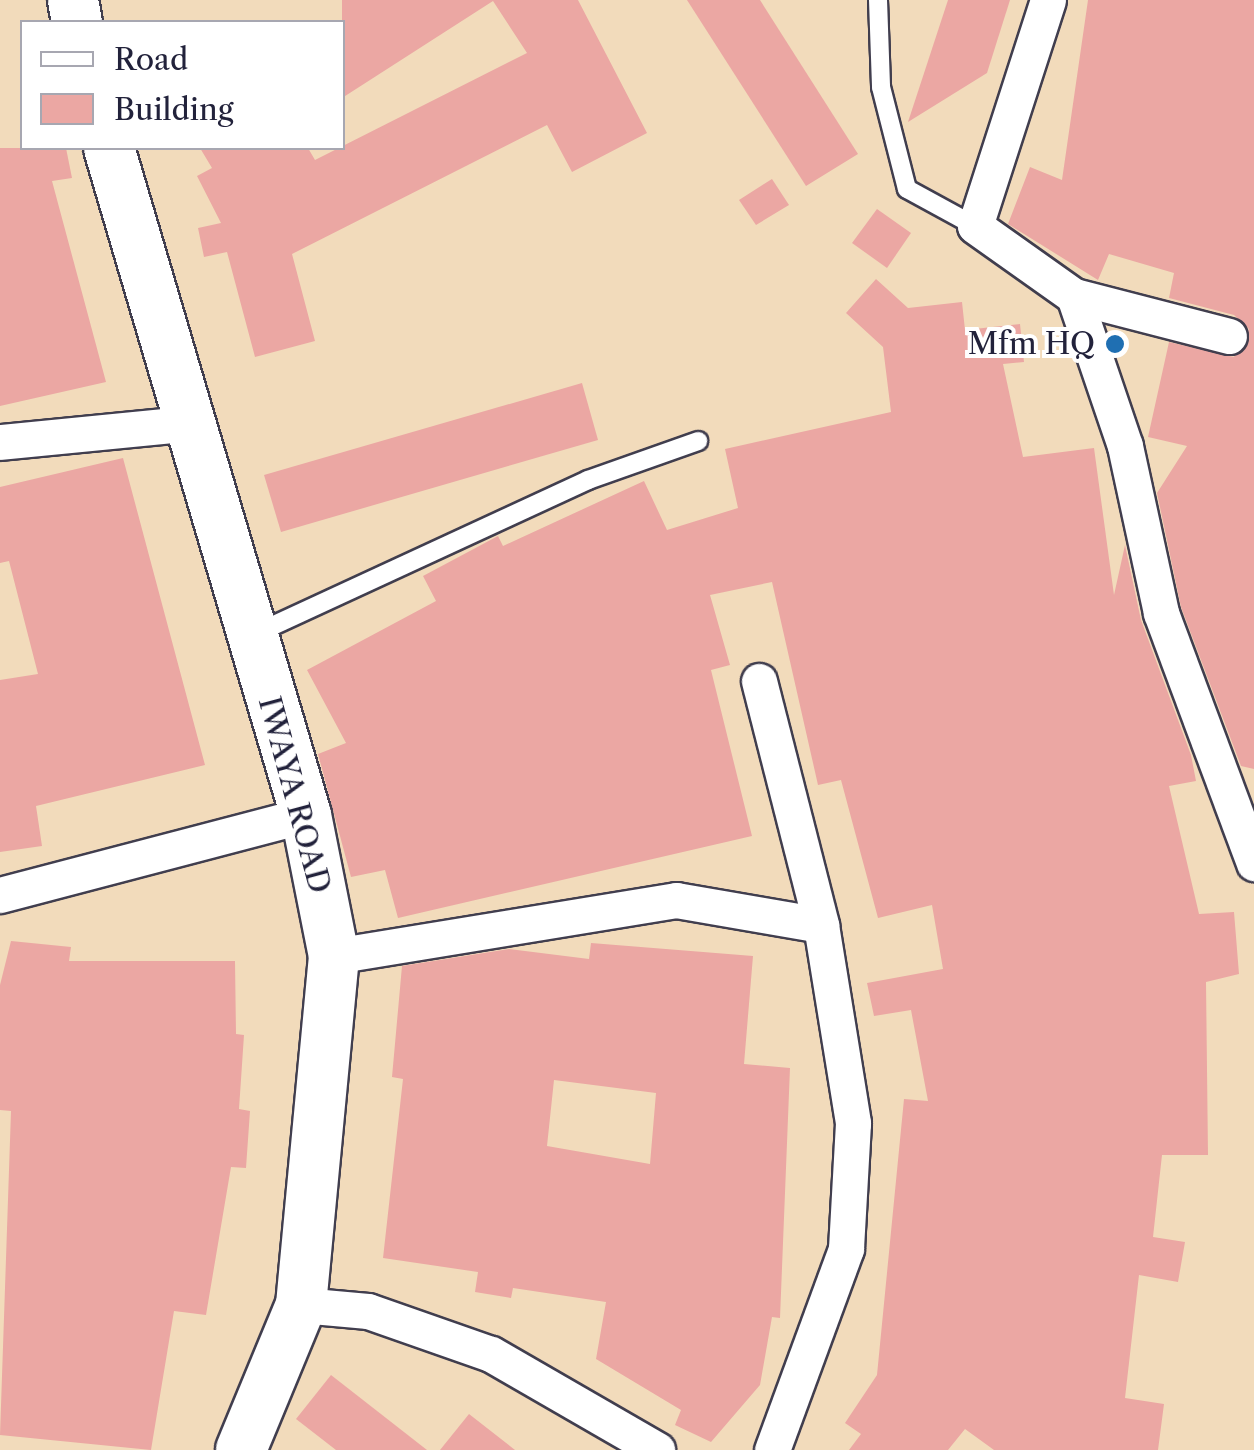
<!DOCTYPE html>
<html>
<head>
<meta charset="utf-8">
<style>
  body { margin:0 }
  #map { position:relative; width:1254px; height:1450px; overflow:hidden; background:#f2dbbb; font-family:"Libre Caslon Text",serif }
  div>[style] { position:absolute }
  .building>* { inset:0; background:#eba7a3 }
  .roads { filter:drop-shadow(2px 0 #413e4e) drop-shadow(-2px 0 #413e4e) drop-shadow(0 2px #413e4e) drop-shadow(0 -2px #413e4e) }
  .lane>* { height:18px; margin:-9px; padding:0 9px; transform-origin:9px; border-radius:9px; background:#fff }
  .street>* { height:35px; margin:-17.5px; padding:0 17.5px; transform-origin:17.5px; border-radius:17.5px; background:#fff }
  .secondary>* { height:50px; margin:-25px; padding:0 25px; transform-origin:25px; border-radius:25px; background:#fff }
  .dots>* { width:28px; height:28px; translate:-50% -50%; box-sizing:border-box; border:5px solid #fff; border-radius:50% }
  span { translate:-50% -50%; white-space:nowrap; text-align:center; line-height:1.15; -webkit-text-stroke:8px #fff; paint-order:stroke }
  .poi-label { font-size:30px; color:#22223b }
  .right { translate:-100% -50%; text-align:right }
  .street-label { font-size:30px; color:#22223b }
  .legend { position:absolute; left:20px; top:20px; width:325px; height:130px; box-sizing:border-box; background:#fff; border:2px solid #a7a7b1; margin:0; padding:12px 18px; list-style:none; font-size:30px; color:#22223b }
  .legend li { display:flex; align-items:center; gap:20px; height:50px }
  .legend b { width:50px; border:2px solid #a7a7b1 }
</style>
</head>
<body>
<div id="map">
  <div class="building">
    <div style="clip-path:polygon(342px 0,578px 0,647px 133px,572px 172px,547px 125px,292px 254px,315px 341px,255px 357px,227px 252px,204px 257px,198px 228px,221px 223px,197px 176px,212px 168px,200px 148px,308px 148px,315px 160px,527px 53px,493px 1px,342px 98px)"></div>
    <div style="clip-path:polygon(687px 0,760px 0,858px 154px,806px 186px)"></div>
    <div style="clip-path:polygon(948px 0,1010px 0,987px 73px,908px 122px)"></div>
    <div style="clip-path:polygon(1088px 0,1254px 0,1254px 769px,1241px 766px,1181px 607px,1157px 493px,1187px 446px,1148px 437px,1169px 342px,1234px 357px,1249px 329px,1234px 315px,1169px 298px,1174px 273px,1109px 254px,1098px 280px,1008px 224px,1030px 167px,1062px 180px)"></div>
    <div style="clip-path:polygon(0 148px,66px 148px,72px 178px,52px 181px,106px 382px,0 406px)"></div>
    <div style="clip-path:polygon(772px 179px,789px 205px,756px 225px,739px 200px)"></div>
    <div style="clip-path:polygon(877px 209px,911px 233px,887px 268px,852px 243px)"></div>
    <div style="clip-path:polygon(876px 279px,908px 308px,962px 302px,965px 330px,1020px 324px,1024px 362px,1003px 364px,1023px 457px,1094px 448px,1114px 595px,1125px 545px,1141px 620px,1191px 755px,1196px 781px,1169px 786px,1199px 914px,1234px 912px,1239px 974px,1206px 982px,1208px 1155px,1162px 1155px,1153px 1237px,1185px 1242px,1178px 1282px,1139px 1275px,1125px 1398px,1164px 1404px,1158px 1450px,994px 1450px,965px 1429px,948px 1450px,849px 1450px,861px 1434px,845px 1423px,877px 1375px,904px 1099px,928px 1101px,911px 1010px,874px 1016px,867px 983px,943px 969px,932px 905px,878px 918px,841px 780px,818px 785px,772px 582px,710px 595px,730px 665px,711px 670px,752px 836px,398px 918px,385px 870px,351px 877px,318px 754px,346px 743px,307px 670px,436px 601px,423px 576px,498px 536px,503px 546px,644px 481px,667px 530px,738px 508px,725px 449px,891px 412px,883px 347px,846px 313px)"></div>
    <div style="clip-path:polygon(582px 383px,598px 440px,281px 532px,264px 475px)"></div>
    <div style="clip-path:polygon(123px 458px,205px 765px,36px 806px,42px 846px,0 852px,0 680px,38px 674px,9px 561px,0 563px,0 487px)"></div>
    <div style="clip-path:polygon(11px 941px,71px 947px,69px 961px,235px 961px,236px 1034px,244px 1035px,239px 1109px,250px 1111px,246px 1168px,231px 1167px,206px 1315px,174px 1311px,151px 1450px,0 1435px,11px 1111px,0 1110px,0 985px)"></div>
    <div style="clip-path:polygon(evenodd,591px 943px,753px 956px,744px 1064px,790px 1068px,780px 1318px,772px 1317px,760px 1385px,711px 1442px,675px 1425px,681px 1410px,596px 1359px,606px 1302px,513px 1288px,511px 1298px,475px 1292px,478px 1272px,383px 1258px,403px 1079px,392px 1077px,402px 966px,509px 949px,589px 959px,591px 943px,554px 1080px,656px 1093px,650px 1164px,547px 1146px,554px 1080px)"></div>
    <div style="clip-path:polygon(331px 1375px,427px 1450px,336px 1450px,296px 1419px)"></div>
    <div style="clip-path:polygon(469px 1414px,515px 1450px,440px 1450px)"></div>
  </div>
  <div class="roads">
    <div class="lane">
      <div style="left:878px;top:0;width:87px;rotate:88deg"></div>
      <div style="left:881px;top:87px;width:105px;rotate:75.7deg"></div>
      <div style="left:907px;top:189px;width:77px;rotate:28.6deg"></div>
      <div style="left:255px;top:634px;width:367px;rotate:-24.8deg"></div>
      <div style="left:588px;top:480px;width:117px;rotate:-19.5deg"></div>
    </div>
    <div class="street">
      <div style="left:1048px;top:0;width:237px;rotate:107.9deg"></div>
      <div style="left:975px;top:226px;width:121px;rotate:35.3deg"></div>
      <div style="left:1074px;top:296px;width:160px;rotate:14.5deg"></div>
      <div style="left:1074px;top:296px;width:158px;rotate:71.2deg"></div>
      <div style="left:1125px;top:446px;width:171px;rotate:77.8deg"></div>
      <div style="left:1161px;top:613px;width:267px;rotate:69.6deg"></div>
      <div style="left:0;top:442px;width:186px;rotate:-5.6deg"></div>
      <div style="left:759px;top:681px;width:252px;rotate:75.7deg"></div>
      <div style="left:821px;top:925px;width:201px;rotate:80.8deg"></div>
      <div style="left:853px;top:1123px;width:126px;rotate:93.2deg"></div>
      <div style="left:846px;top:1249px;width:214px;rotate:110.2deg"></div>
      <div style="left:0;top:895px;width:316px;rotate:-14.7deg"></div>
      <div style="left:334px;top:956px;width:347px;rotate:-9.3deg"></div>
      <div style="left:676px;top:900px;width:147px;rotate:9.8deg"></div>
      <div style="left:301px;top:1305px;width:67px;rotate:5.1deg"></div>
      <div style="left:368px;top:1311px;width:130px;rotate:19.3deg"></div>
      <div style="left:491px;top:1354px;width:192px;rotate:30deg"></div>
    </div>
    <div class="secondary">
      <div style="left:73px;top:0;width:22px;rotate:80deg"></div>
      <div style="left:109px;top:148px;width:695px;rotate:73.55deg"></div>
      <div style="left:306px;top:815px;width:144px;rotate:78.8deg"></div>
      <div style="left:334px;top:956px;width:351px;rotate:95.4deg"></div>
      <div style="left:301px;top:1305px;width:157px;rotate:112.5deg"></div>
    </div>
  </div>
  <div class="dots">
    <div style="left:1115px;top:344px;background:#1f6fb2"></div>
  </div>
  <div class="poi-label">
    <span class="right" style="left:1095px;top:344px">Mfm HQ</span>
  </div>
  <div class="street-label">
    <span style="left:294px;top:795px;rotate:75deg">IWAYA ROAD</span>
  </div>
  <ul class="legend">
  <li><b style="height:12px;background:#fff"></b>Road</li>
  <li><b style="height:28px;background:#eba7a3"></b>Building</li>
  </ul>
</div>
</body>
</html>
